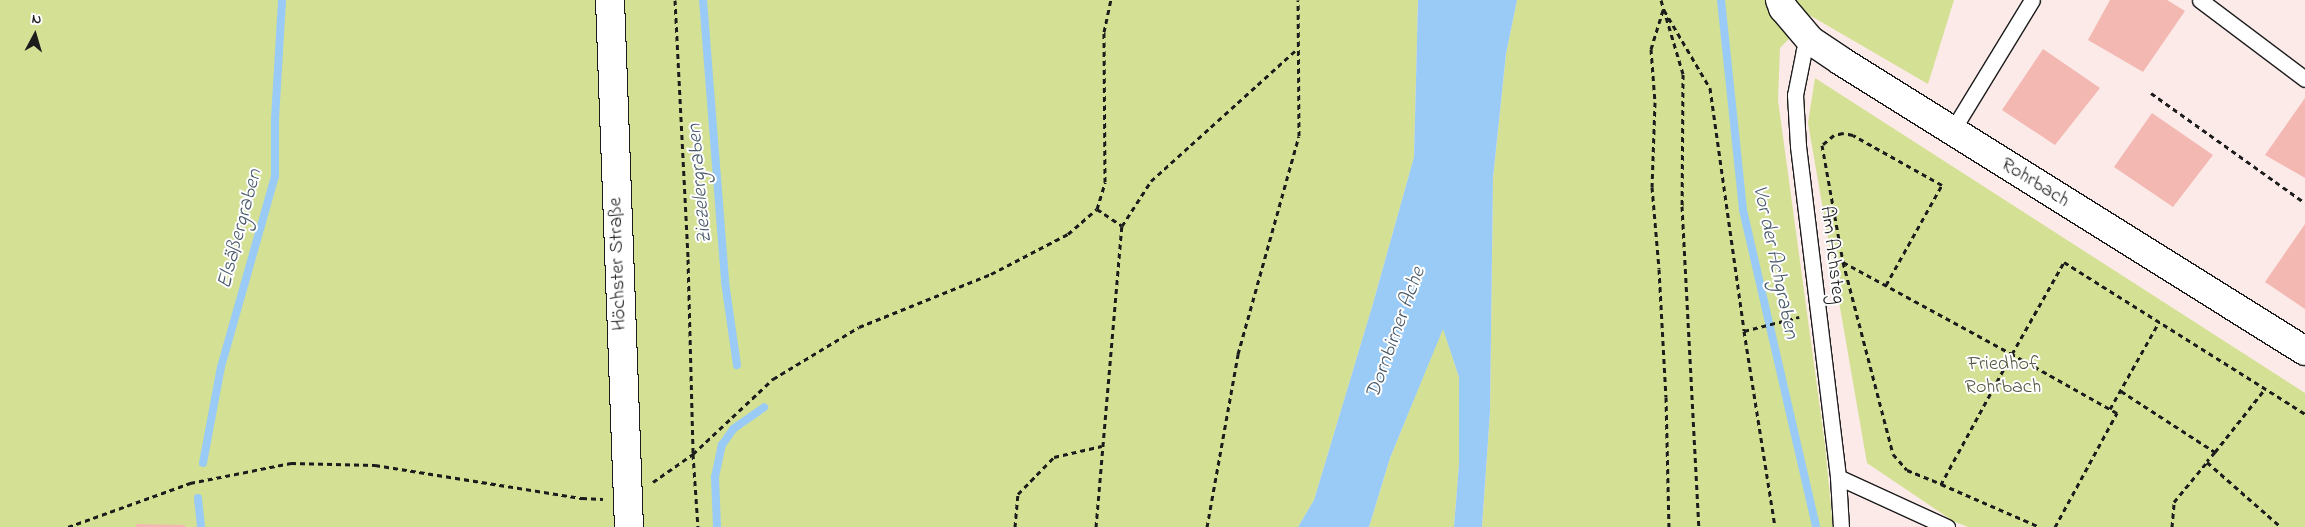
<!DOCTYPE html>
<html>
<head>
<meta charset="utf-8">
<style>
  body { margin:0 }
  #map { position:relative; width:2305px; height:527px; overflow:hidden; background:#fceae8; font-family:"Indie Flower",sans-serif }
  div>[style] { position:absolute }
  .green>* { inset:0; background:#d4e093 }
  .water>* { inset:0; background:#99cbf6 }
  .stream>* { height:8px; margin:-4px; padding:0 4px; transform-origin:4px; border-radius:4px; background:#99cbf6 }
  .building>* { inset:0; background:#f4b8b3 }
  .path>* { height:3px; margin-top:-1.5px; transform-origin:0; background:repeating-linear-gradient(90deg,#1c1c1c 0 5px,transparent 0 9px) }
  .roads { filter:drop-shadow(1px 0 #1c1c1c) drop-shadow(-1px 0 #1c1c1c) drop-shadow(0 1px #1c1c1c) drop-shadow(0 -1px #1c1c1c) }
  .lane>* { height:15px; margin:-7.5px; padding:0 7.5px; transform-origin:7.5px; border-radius:7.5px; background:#fff }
  .street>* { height:28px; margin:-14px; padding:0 14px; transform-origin:14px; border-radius:14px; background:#fff }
  .secondary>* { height:28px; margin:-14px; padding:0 14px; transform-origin:14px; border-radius:14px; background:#fff }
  span { translate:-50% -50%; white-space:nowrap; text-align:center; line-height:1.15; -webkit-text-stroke:4px #fff; paint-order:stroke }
  .street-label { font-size:20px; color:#1c1c1c }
  .park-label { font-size:20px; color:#535740 }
  .water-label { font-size:21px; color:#485968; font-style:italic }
  .north { position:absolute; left:10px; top:10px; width:50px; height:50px; -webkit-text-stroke:4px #fff; paint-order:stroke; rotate:6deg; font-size:14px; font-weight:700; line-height:20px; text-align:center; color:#1c1c1c }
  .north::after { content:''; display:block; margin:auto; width:18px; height:22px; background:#1c1c1c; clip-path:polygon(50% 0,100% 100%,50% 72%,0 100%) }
</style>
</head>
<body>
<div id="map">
  <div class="green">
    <div style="clip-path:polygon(0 0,1418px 0,1414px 157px,1372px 307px,1314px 500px,1298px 527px,0 527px)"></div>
    <div style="clip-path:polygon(1517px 0,1954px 0,1928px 84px,1811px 16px,1780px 48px,1778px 100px,1825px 445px,1833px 527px,1482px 527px,1490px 412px,1493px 178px,1506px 54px)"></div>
    <div style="clip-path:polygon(1815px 78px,2305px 393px,2305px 527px,1968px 527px,1953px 521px,1867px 463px,1808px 123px)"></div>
    <div style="clip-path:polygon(1443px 328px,1459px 377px,1459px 464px,1454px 527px,1369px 527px,1390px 458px)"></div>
  </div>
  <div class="water">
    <div style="clip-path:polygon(1418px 0,1517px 0,1506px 54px,1493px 178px,1490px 412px,1482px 527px,1454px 527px,1459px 464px,1459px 377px,1443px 329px,1390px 458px,1369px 527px,1298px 527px,1314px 500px,1372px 307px,1414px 157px)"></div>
  </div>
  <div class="stream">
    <div style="left:703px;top:0;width:283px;rotate:85.5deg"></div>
    <div style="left:725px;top:282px;width:84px;rotate:81.8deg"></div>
    <div style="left:1721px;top:0;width:211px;rotate:84deg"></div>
    <div style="left:1743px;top:210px;width:325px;rotate:77deg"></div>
    <div style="left:203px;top:463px;width:98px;rotate:-79.4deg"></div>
    <div style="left:221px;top:367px;width:198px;rotate:-74.2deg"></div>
    <div style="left:275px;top:176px;width:57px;rotate:-90deg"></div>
    <div style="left:275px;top:119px;width:119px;rotate:-86.6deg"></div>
    <div style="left:198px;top:498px;width:29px;rotate:84deg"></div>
    <div style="left:717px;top:527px;width:50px;rotate:-92.3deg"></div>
    <div style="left:715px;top:477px;width:33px;rotate:-78deg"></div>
    <div style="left:722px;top:445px;width:19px;rotate:-55deg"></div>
    <div style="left:733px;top:429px;width:38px;rotate:-35deg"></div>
  </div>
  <div class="building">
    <div style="clip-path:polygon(2110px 0,2167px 0,2185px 11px,2143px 72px,2088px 40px)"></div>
    <div style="clip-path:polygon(2043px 49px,2100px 88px,2055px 145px,2002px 110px)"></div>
    <div style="clip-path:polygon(2305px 98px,2305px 178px,2265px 155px)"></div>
    <div style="clip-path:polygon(2152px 113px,2213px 155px,2173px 207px,2114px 167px)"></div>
    <div style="clip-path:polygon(2305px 224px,2305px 309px,2265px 282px)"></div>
    <div style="clip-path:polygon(136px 524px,185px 525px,185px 527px,136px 527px)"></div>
  </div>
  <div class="path">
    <div style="left:675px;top:0;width:259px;rotate:87.1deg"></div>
    <div style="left:688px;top:259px;width:195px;rotate:88.5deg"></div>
    <div style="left:693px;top:454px;width:73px;rotate:86.1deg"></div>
    <div style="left:1661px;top:0;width:77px;rotate:73.4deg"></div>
    <div style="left:1683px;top:74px;width:132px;rotate:90.4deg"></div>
    <div style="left:1682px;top:206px;width:321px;rotate:87deg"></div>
    <div style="left:1663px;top:10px;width:41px;rotate:107.1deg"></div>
    <div style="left:1651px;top:49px;width:53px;rotate:85.7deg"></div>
    <div style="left:1655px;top:102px;width:85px;rotate:92deg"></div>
    <div style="left:1652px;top:187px;width:82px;rotate:85.1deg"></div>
    <div style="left:1659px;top:269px;width:128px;rotate:86.9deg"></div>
    <div style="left:1666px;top:397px;width:130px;rotate:88.7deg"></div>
    <div style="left:1664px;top:10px;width:91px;rotate:59.5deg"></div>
    <div style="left:1710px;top:88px;width:245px;rotate:82deg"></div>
    <div style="left:1744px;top:331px;width:198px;rotate:81deg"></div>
    <div style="left:2151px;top:93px;width:189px;rotate:35.5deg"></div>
    <div style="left:1097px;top:209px;width:30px;rotate:34deg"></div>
    <div style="left:1843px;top:262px;width:192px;rotate:28.6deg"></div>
    <div style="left:2012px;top:354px;width:148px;rotate:118.6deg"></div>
    <div style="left:1941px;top:484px;width:108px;rotate:23.5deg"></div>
    <div style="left:1886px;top:285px;width:115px;rotate:-60.8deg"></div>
    <div style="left:1942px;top:185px;width:102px;rotate:-150.7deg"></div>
    <div style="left:1853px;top:135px;width:10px;rotate:-169deg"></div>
    <div style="left:1843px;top:133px;width:9px;rotate:167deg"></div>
    <div style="left:1834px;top:135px;width:16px;rotate:140deg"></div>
    <div style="left:1822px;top:145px;width:119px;rotate:79.8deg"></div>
    <div style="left:1843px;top:262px;width:198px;rotate:75.4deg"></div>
    <div style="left:1893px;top:454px;width:21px;rotate:49deg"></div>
    <div style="left:1907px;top:470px;width:37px;rotate:22deg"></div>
    <div style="left:1744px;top:331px;width:57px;rotate:-14.3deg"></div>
    <div style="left:2121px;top:391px;width:112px;rotate:33deg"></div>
    <div style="left:2215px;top:452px;width:12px;rotate:132deg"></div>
    <div style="left:2110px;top:409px;width:100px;rotate:-60.6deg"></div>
    <div style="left:2215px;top:452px;width:80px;rotate:-51.6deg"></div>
    <div style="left:653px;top:482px;width:49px;rotate:-35deg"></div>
    <div style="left:693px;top:454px;width:110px;rotate:-43.2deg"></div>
    <div style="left:773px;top:379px;width:100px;rotate:-31.2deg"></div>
    <div style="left:859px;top:327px;width:142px;rotate:-21.9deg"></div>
    <div style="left:991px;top:274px;width:87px;rotate:-27.5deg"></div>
    <div style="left:1068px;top:234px;width:38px;rotate:-41deg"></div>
    <div style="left:1097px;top:209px;width:28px;rotate:-73deg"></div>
    <div style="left:1105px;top:182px;width:150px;rotate:-90.4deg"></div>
    <div style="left:1104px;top:32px;width:33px;rotate:-78deg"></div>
    <div style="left:68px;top:527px;width:130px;rotate:-19.8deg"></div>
    <div style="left:190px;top:483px;width:103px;rotate:-11.2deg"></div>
    <div style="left:291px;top:463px;width:84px;rotate:1.4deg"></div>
    <div style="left:375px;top:465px;width:210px;rotate:9.1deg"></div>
    <div style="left:582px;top:498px;width:21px;rotate:3deg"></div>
    <div style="left:1015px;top:527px;width:33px;rotate:-85deg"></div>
    <div style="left:1018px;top:494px;width:52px;rotate:-45.8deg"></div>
    <div style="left:1054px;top:457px;width:49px;rotate:-12.9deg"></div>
    <div style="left:1096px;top:527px;width:302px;rotate:-85.1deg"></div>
    <div style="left:1122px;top:226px;width:54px;rotate:-57.2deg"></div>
    <div style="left:1151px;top:181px;width:198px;rotate:-42.1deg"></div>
    <div style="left:1207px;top:527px;width:176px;rotate:-79.8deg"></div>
    <div style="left:1238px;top:354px;width:226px;rotate:-74.4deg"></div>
    <div style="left:1299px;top:136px;width:136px;rotate:-90.4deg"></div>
    <div style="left:2055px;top:527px;width:130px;rotate:-61.5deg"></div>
    <div style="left:2117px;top:413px;width:120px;rotate:-150.7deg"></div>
    <div style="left:2012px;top:354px;width:106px;rotate:-60.5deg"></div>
    <div style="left:2064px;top:262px;width:285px;rotate:32.2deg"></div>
    <div style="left:2172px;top:527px;width:25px;rotate:-85deg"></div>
    <div style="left:2174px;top:502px;width:52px;rotate:-50.5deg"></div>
    <div style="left:2207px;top:462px;width:98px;rotate:41.3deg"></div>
  </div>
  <div class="roads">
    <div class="lane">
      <div style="left:2200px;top:0;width:131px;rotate:37deg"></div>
      <div style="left:1810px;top:40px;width:12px;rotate:121deg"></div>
      <div style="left:1804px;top:50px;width:46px;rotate:101.3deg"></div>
      <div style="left:1795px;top:95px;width:51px;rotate:86.6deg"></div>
      <div style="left:1798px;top:146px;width:333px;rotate:83.1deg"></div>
      <div style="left:1838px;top:477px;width:120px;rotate:24.6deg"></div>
      <div style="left:1952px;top:131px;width:153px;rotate:-58.6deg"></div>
      <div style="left:1838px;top:477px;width:50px;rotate:86.6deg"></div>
    </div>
    <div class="street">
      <div style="left:1780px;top:0;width:9px;rotate:69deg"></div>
      <div style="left:1783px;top:8px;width:42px;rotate:49.8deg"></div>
      <div style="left:1810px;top:40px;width:37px;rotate:34deg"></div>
      <div style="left:1841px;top:61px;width:547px;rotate:32.01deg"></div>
    </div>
    <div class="secondary">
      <div style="left:610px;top:0;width:527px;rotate:87.94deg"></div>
    </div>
  </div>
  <div class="street-label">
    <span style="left:2035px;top:183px;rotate:32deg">Rohrbach</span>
    <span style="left:1832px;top:255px;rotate:83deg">Am Achsteg</span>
    <span style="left:618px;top:264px;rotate:-92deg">Höchster Straße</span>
  </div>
  <div class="park-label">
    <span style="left:2003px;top:376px">Friedhof<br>Rohrbach</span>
  </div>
  <div class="water-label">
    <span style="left:700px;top:184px;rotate:-95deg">Ziezelergraben</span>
    <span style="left:240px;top:229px;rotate:-75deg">Elsäßergraben</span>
    <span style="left:1775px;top:262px;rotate:78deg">Vor der Achgraben</span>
    <span style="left:1396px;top:333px;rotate:-70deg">Dornbirner Ache</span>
  </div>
  <div class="north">N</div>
</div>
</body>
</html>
